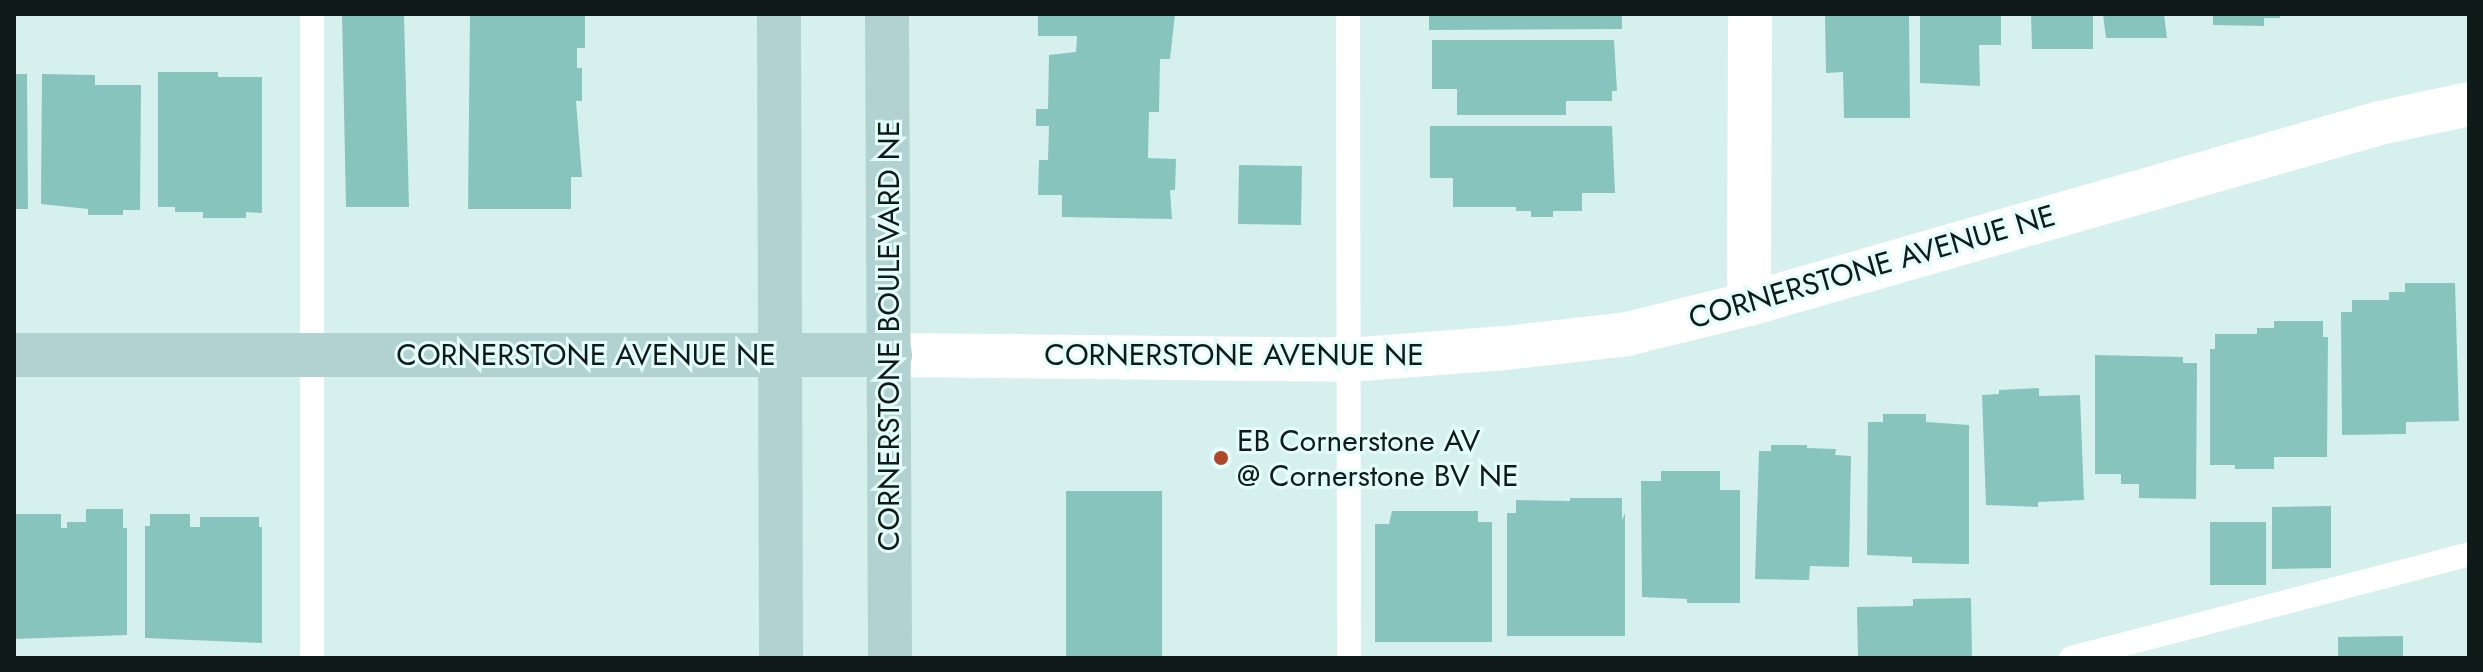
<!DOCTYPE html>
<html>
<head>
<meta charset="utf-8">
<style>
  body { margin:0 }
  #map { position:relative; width:2483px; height:672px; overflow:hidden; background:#d6f0ed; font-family:Jost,sans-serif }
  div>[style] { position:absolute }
  .building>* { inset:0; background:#88c4be }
  .lane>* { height:24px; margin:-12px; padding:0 12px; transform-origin:12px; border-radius:12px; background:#fff }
  .street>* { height:44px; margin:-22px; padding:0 22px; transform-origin:22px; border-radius:22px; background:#fff }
  .secondary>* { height:44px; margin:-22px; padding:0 22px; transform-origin:22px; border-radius:22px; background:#b1d2d0 }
  .dots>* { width:22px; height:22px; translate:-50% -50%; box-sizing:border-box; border:4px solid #e3fdfa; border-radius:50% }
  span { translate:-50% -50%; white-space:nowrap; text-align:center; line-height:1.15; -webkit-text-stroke:6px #e3fdfa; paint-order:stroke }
  .street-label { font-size:30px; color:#101a19 }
  .poi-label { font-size:30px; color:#101a19 }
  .left { translate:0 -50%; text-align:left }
  .frame { position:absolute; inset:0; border:16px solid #101a19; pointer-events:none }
</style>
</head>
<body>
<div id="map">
  <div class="building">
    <div style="clip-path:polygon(342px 14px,404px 14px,409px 207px,346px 207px)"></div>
    <div style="clip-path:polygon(470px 14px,585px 14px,585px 48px,577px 48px,577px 68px,582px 68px,582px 101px,576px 101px,582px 177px,571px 177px,571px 209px,468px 209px)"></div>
    <div style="clip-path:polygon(1038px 14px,1175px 14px,1170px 59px,1160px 59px,1159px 112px,1149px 112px,1148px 158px,1176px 159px,1175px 190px,1170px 190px,1172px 219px,1062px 217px,1062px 195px,1038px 195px,1039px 160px,1048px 160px,1049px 126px,1036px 126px,1036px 109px,1048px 109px,1049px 55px,1076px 52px,1077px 36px,1038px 36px)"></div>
    <div style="clip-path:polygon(1429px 14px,1622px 14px,1622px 29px,1429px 30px)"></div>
    <div style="clip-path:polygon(1825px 14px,1909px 14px,1910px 118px,1844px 118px,1843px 72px,1826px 73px)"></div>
    <div style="clip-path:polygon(1920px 14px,2001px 14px,2001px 45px,1979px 45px,1980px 86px,1920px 83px)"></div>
    <div style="clip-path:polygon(2031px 14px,2093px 14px,2093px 49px,2032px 49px)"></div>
    <div style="clip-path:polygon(2103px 14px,2164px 14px,2167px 38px,2106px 38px)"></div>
    <div style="clip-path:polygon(2213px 14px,2280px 14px,2280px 18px,2264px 18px,2264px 26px,2213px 25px)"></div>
    <div style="clip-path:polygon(1432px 40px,1614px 40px,1617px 91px,1612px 91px,1612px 101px,1566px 101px,1566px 115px,1457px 115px,1457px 89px,1432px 89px)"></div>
    <div style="clip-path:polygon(158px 72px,218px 72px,218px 77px,262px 77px,262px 213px,246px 212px,246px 218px,203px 218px,203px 212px,175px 212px,175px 207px,158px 207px)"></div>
    <div style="clip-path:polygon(14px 74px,27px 74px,28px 209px,14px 209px)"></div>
    <div style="clip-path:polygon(42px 74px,95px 75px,95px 85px,141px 85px,140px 210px,123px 210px,123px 215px,88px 215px,88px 209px,41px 204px)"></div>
    <div style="clip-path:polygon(1430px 126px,1612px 126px,1615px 193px,1582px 193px,1582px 211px,1553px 211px,1553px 217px,1531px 217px,1531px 211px,1516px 211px,1516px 207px,1453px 207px,1453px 178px,1430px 178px)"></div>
    <div style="clip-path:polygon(1239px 165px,1302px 166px,1301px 225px,1238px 224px)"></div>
    <div style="clip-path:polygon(2405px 283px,2455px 283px,2459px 421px,2406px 422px,2406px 434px,2342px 435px,2341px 312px,2352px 312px,2352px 300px,2389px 300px,2389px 292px,2405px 292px)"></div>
    <div style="clip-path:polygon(2274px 321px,2323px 321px,2323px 337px,2328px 337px,2327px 457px,2274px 457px,2274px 469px,2235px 469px,2235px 465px,2210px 465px,2210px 349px,2215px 349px,2215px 334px,2257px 334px,2257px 328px,2274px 328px)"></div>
    <div style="clip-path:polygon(2095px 355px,2183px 357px,2183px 363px,2197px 363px,2196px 499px,2139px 498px,2139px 484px,2121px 484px,2121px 474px,2095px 474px)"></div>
    <div style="clip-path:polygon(2039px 388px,2039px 396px,2080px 395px,2084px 500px,2038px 502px,2038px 507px,1986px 505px,1982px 395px,1999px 394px,1999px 390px)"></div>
    <div style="clip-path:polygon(1883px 414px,1926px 414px,1926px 422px,1969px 425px,1969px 564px,1912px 563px,1912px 557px,1867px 555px,1868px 422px,1883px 422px)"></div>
    <div style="clip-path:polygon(1771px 445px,1807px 445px,1807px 448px,1836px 449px,1835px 455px,1851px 456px,1849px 567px,1810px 566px,1809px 580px,1755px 579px,1759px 451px,1771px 451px)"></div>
    <div style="clip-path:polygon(1661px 471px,1720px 471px,1720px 490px,1740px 490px,1740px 603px,1687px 603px,1687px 599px,1642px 597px,1641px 481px,1661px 481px)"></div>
    <div style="clip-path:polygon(1066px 491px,1162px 491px,1162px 658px,1066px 658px)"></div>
    <div style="clip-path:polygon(1570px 498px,1622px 498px,1622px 520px,1625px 513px,1625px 636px,1507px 636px,1507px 513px,1516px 513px,1516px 500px,1570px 501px)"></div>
    <div style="clip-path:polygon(2331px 506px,2331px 568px,2272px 569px,2272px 507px)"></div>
    <div style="clip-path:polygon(86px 509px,123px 509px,123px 528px,127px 528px,127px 635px,14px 639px,14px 514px,61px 514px,61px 528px,67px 528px,67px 522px,86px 522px)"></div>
    <div style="clip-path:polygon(1392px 511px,1478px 511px,1478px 522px,1492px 522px,1492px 642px,1375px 642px,1375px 524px,1389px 524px)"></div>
    <div style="clip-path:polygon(150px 514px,190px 514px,190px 527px,200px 527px,200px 517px,259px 517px,259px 527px,262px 527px,262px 643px,145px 638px,145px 526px,150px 526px)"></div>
    <div style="clip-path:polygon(2210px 522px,2266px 522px,2266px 585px,2210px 585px)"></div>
    <div style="clip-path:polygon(1971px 598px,1972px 658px,1858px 658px,1857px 607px,1913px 606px,1913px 599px)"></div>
    <div style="clip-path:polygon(2403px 636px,2403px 658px,2338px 658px,2338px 637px)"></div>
  </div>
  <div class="lane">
    <div style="left:312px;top:14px;width:644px;rotate:90deg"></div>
    <div style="left:1348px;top:14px;width:644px;rotate:89.91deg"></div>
    <div style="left:2071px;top:658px;width:411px;rotate:-14.6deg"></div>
  </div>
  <div class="street">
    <div style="left:1749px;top:304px;width:290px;rotate:-89.8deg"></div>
    <div style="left:890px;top:355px;width:458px;rotate:0.6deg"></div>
    <div style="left:1348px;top:360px;width:157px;rotate:-4.4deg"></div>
    <div style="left:1505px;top:348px;width:123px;rotate:-6.5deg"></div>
    <div style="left:1627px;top:334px;width:126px;rotate:-13.8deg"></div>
    <div style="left:1749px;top:304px;width:656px;rotate:-16.01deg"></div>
    <div style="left:2380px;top:123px;width:91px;rotate:-12.1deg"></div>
  </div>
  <div class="secondary">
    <div style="left:779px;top:14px;width:644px;rotate:89.82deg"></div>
    <div style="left:887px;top:14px;width:644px;rotate:89.73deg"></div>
    <div style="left:14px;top:355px;width:876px"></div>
  </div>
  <div class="dots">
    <div style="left:1221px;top:458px;background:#b04828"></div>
  </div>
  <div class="street-label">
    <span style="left:1872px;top:267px;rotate:-16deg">CORNERSTONE AVENUE NE</span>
    <span style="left:889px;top:336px;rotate:-90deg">CORNERSTONE BOULEVARD NE</span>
    <span style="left:586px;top:355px">CORNERSTONE AVENUE NE</span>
    <span style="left:1234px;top:355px">CORNERSTONE AVENUE NE</span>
  </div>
  <div class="poi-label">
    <span class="left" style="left:1237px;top:458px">EB Cornerstone AV<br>@ Cornerstone BV NE</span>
  </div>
  <div class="frame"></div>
</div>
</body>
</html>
